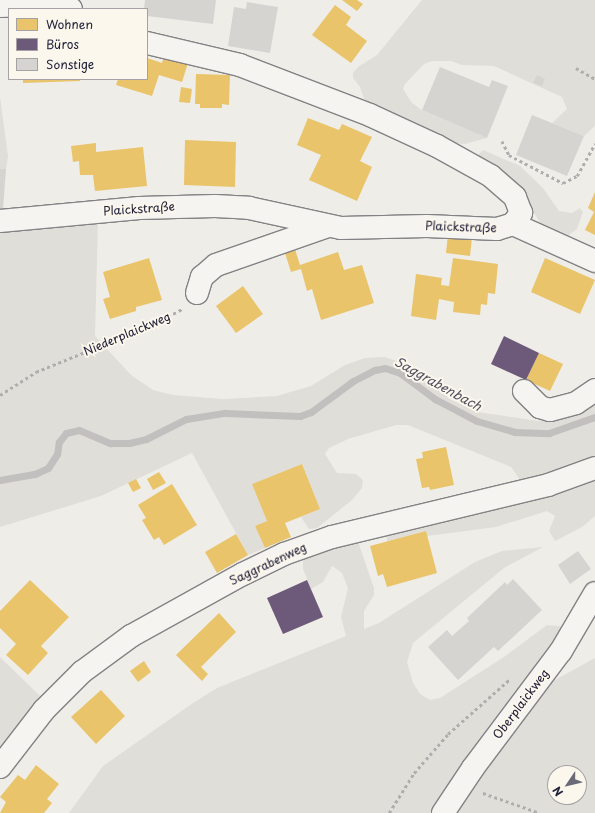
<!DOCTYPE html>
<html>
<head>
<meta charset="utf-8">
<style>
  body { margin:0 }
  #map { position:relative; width:595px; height:813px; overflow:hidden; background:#efede8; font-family:"Playpen Sans",sans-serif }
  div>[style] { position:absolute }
  .green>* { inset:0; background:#e0ded9 }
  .homes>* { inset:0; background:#e9c46a }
  .offices>* { inset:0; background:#6d597a }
  .stream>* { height:7px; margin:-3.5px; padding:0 3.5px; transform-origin:3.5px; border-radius:3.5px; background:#c2bfbf }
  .building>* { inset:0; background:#d6d4d1 }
  .path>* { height:2.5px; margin-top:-1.25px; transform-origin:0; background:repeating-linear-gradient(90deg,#afaeae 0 3px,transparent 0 6px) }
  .roads { filter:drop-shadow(1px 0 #838284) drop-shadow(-1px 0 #838284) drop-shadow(0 1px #838284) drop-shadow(0 -1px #838284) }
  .minor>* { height:22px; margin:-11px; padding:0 11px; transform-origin:11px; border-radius:11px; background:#f5f4f0 }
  span { translate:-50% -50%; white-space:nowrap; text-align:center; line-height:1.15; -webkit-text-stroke:4px #fbf7ec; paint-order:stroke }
  .street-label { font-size:12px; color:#22223b }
  .water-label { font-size:13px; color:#535263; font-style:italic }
  .legend { position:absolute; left:8px; top:8px; width:140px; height:72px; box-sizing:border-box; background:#fbf7ec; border:1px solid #a4a2a5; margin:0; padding:5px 7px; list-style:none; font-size:12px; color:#22223b }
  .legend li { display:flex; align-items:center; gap:8px; height:20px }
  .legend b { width:20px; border:1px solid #a4a2a5 }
  .north { position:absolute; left:547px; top:765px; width:40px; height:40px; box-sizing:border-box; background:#fbf7ec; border:1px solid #a4a2a5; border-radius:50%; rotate:235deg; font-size:11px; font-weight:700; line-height:16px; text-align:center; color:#22223b }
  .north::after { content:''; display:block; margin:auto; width:14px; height:18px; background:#6a6978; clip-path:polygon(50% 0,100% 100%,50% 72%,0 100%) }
</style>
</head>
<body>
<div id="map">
  <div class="green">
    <div style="clip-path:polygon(422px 0,595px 0,595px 126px,584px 136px,552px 123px,567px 109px,562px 97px,494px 66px,462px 65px,451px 61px,432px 61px,424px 64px,405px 84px,403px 89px,412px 103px,422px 110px,487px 138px,464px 144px,454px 143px,367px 107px,360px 87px,353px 78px,353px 73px,358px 67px,377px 55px)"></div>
    <div style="clip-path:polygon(0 97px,8px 156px,6px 169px,0 169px)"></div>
    <div style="clip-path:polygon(483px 150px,520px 166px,543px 188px,559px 211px,572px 213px,580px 208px,583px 212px,577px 229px,565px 238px,542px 226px,527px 201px,481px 159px,478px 155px)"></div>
    <div style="clip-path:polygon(98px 220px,95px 336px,131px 375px,153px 390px,173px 395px,223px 399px,277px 396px,311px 386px,345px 365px,365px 358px,385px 357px,405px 364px,450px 399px,477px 412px,538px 421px,568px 414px,595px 400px,595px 457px,562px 472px,523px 484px,511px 467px,408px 425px,396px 425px,348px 439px,329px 448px,325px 454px,337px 473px,356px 474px,363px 480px,362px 488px,352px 500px,317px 528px,309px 529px,301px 517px,320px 509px,302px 464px,253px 484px,267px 521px,255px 526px,265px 548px,248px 555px,192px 453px,101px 496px,0 527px,0 230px)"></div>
    <div style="clip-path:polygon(592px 479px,595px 480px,595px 516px,582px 527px,555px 541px,549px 531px,555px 516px,547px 511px,496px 527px,427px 536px,426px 531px,387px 542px,387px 533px)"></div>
    <div style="clip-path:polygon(356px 536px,374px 588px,374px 595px,364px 611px,364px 629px,379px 623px,475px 562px,502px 551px,543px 547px,504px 568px,413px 643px,407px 662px,413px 683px,420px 694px,430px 700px,440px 698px,504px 657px,547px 625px,567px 627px,434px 813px,69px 813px,103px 766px,193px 703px,217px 688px,346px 636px,341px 617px,348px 588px,342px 573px,332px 566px,323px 582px,311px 589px,303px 569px,303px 559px,307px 553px)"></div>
    <div style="clip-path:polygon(0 657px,40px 696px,0 751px)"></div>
    <div style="clip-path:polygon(evenodd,595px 658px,595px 813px,450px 813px,544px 686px,595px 658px,555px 773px,579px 773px,579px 797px,555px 797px,555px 773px)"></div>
  </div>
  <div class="homes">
    <div style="clip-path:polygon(342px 0,357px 0,363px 4px,357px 11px)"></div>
    <div style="clip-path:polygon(335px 5px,351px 17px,346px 25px,367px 41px,351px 63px,312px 35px)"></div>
    <div style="clip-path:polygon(164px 56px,188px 63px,182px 82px,159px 75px,152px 96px,116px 85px,118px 79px,147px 79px,147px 58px,162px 63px)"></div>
    <div style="clip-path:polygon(196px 74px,230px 75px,229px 105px,222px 104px,222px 108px,200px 108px,200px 104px,195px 104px)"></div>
    <div style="clip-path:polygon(23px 79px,80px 79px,80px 81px,23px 83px)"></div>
    <div style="clip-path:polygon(181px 87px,192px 89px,190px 103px,179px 102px)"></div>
    <div style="clip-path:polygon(308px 118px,339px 130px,342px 124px,372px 137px,360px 161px,372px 167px,357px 201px,309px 180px,321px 155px,297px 145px)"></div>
    <div style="clip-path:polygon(185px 140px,236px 142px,235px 187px,184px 185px)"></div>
    <div style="clip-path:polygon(96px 143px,96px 152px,143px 147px,147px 186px,95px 191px,93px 175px,80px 175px,79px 161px,73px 162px,71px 146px)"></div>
    <div style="clip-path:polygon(595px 192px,595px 235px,585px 230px,594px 212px,588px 208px)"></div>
    <div style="clip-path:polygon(448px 234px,472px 237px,470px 256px,446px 253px)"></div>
    <div style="clip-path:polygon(294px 246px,300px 265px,338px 252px,344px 270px,362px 265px,374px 303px,321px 320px,312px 289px,307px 291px,301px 269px,291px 272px,284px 250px)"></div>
    <div style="clip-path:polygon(149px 258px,162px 300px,136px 307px,136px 311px,110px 319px,103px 299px,110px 297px,103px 272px)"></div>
    <div style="clip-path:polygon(453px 258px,498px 264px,495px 294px,488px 293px,487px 305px,481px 304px,480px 315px,453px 312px,454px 302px,439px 299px,436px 320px,411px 316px,416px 274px,442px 278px,441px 285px,449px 286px)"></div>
    <div style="clip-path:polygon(545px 258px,595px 280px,580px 314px,531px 292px)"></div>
    <div style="clip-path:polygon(243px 286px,263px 314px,236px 333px,216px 306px)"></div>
    <div style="clip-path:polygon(539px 353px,563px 364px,550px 391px,526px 380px)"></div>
    <div style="clip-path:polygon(446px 447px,454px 485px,430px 490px,429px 487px,422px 488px,416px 459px,423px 458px,422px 452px)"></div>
    <div style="clip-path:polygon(302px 464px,320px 509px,285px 523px,291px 537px,265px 548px,255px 526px,267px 521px,252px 484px)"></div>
    <div style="clip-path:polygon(159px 472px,166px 483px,153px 490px,147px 479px)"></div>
    <div style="clip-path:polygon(136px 479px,141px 488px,133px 492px,128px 483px)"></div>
    <div style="clip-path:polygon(172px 484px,197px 525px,164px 545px,159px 537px,154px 540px,142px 520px,146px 518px,138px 505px)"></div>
    <div style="clip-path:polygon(426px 531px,437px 573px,387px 587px,383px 574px,378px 576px,370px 546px)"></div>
    <div style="clip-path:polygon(236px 534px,248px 555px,217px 573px,205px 552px)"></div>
    <div style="clip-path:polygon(30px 580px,69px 617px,41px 646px,48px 653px,28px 675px,6px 655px,16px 644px,0 628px,0 611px)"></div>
    <div style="clip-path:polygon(219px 613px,236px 632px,201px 667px,208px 674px,202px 681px,176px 655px)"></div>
    <div style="clip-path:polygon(144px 661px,151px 672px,138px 682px,130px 671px)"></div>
    <div style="clip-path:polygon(101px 690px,125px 716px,96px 744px,71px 717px)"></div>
    <div style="clip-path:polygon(36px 765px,59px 784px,47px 799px,52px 803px,44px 813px,0 813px,6px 802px,0 797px,18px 775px,25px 780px)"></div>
  </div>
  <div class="offices">
    <div style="clip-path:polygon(504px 336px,539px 353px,526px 380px,491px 364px)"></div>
    <div style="clip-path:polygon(307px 580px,323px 617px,283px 634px,267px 598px)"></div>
  </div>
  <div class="stream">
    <div style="left:0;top:480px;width:36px;rotate:-10deg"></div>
    <div style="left:35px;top:474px;width:14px;rotate:-25deg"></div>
    <div style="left:48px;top:468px;width:17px;rotate:-57deg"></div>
    <div style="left:57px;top:454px;width:12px;rotate:-81deg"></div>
    <div style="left:59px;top:442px;width:11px;rotate:-52deg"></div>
    <div style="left:66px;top:433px;width:13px;rotate:-13deg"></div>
    <div style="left:79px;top:430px;width:34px;rotate:23deg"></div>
    <div style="left:110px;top:443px;width:19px"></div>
    <div style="left:129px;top:443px;width:17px;rotate:-13deg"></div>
    <div style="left:146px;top:439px;width:45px;rotate:-26.6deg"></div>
    <div style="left:186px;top:419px;width:39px;rotate:-9deg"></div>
    <div style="left:225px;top:413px;width:75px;rotate:2.3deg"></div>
    <div style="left:300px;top:416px;width:12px;rotate:-20deg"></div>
    <div style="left:311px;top:412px;width:52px;rotate:-36.4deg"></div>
    <div style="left:353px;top:381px;width:25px;rotate:-27deg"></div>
    <div style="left:375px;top:370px;width:10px;rotate:-11deg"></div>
    <div style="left:385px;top:368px;width:16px;rotate:18deg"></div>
    <div style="left:400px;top:373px;width:44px;rotate:36.6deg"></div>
    <div style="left:435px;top:399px;width:47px;rotate:27.6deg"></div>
    <div style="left:477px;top:421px;width:40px;rotate:16deg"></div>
    <div style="left:515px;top:432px;width:34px;rotate:2deg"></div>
    <div style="left:549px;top:433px;width:49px;rotate:-19.2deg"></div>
  </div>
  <div class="building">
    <div style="clip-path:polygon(145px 0,216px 0,213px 24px,147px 16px,147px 9px,144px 9px)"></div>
    <div style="clip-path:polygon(247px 2px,278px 7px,270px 53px,228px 46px,234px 7px,246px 9px)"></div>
    <div style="clip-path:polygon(440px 67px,489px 87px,492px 80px,508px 86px,487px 138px,422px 110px)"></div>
    <div style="clip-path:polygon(537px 75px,545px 79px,542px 86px,533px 83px)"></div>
    <div style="clip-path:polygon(532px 115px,584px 136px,567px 176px,516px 155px)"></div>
    <div style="clip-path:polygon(0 169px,6px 169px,3px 209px,0 209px)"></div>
    <div style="clip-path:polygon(578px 551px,591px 569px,570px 584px,558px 565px)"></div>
    <div style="clip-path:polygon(513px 579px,542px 610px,498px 651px,494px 647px,458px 680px,428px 647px,447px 630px,452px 636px,469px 621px,467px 618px,505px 582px,507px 585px)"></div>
  </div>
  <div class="path">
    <div style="left:576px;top:68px;width:22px;rotate:30deg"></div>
    <div style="left:502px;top:141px;width:16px;rotate:63deg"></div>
    <div style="left:509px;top:155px;width:61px;rotate:27.4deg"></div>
    <div style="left:563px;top:183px;width:16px;rotate:-27deg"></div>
    <div style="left:577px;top:176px;width:37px;rotate:-61deg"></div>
    <div style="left:0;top:395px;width:43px;rotate:-32.6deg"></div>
    <div style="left:36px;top:372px;width:125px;rotate:-22.1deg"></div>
    <div style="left:152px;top:325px;width:34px;rotate:-28deg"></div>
    <div style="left:483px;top:793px;width:60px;rotate:19.3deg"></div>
    <div style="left:389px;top:813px;width:47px;rotate:-58deg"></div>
    <div style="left:414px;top:773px;width:52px;rotate:-48.9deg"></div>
    <div style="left:448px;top:734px;width:83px;rotate:-41.6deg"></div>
  </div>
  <div class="roads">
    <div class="minor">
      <div style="left:0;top:6px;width:35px;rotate:-2deg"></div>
      <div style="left:35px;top:5px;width:36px;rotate:6deg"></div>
      <div style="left:0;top:221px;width:140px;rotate:-5.3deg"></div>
      <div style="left:139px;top:208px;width:76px;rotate:-1.5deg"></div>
      <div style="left:215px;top:206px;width:34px;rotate:3deg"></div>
      <div style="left:249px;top:208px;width:94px;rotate:12.3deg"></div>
      <div style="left:341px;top:228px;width:86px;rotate:-1.3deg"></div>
      <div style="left:427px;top:226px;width:70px;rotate:2.5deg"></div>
      <div style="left:497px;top:229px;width:17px;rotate:-17deg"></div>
      <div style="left:513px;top:224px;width:14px;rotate:-54deg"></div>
      <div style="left:521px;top:213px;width:17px;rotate:-111deg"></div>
      <div style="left:515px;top:197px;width:32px;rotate:-139deg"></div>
      <div style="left:491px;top:176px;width:62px;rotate:-150.9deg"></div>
      <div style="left:437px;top:146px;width:74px;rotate:-155.2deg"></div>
      <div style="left:370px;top:115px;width:139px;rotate:-159deg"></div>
      <div style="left:240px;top:65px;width:96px;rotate:-166.7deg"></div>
      <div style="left:513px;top:224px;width:90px;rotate:24.3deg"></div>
      <div style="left:197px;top:293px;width:17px;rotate:-73deg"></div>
      <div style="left:202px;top:277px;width:18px;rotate:-41deg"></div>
      <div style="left:216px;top:265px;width:119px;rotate:-19.2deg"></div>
      <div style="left:524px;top:391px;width:23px;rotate:45deg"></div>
      <div style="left:540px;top:407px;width:10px;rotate:17deg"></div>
      <div style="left:550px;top:410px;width:27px;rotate:-15deg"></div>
      <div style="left:576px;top:403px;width:23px;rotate:-34deg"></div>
      <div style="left:0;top:767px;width:72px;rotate:-52.3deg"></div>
      <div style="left:44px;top:710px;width:54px;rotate:-45deg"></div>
      <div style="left:82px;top:672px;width:61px;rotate:-36.3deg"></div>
      <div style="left:131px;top:636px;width:128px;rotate:-29deg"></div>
      <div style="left:243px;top:574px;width:46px;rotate:-26deg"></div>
      <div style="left:284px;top:554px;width:51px;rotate:-19.5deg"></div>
      <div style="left:332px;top:537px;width:222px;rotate:-13.5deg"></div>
      <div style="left:548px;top:485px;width:50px;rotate:-19.9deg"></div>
      <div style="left:443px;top:813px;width:54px;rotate:-56.3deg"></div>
      <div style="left:473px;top:768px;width:146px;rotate:-53.1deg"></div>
      <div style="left:561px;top:651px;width:67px;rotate:-59.6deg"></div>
    </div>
  </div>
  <div class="street-label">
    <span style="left:139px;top:209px;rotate:-4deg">Plaickstraße</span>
    <span style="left:461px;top:227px;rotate:2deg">Plaickstraße</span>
    <span style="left:127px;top:334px;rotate:-23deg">Niederplaickweg</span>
    <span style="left:268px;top:564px;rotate:-25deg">Saggrabenweg</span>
    <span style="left:521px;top:704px;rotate:-53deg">Oberplaickweg</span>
  </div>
  <div class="water-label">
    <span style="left:438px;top:384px;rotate:29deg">Saggrabenbach</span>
  </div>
  <ul class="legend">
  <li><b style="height:11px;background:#e9c46a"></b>Wohnen</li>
  <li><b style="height:11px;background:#6d597a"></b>Büros</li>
  <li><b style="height:11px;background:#d6d4d1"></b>Sonstige</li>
  </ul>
  <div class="north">N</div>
</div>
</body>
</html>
